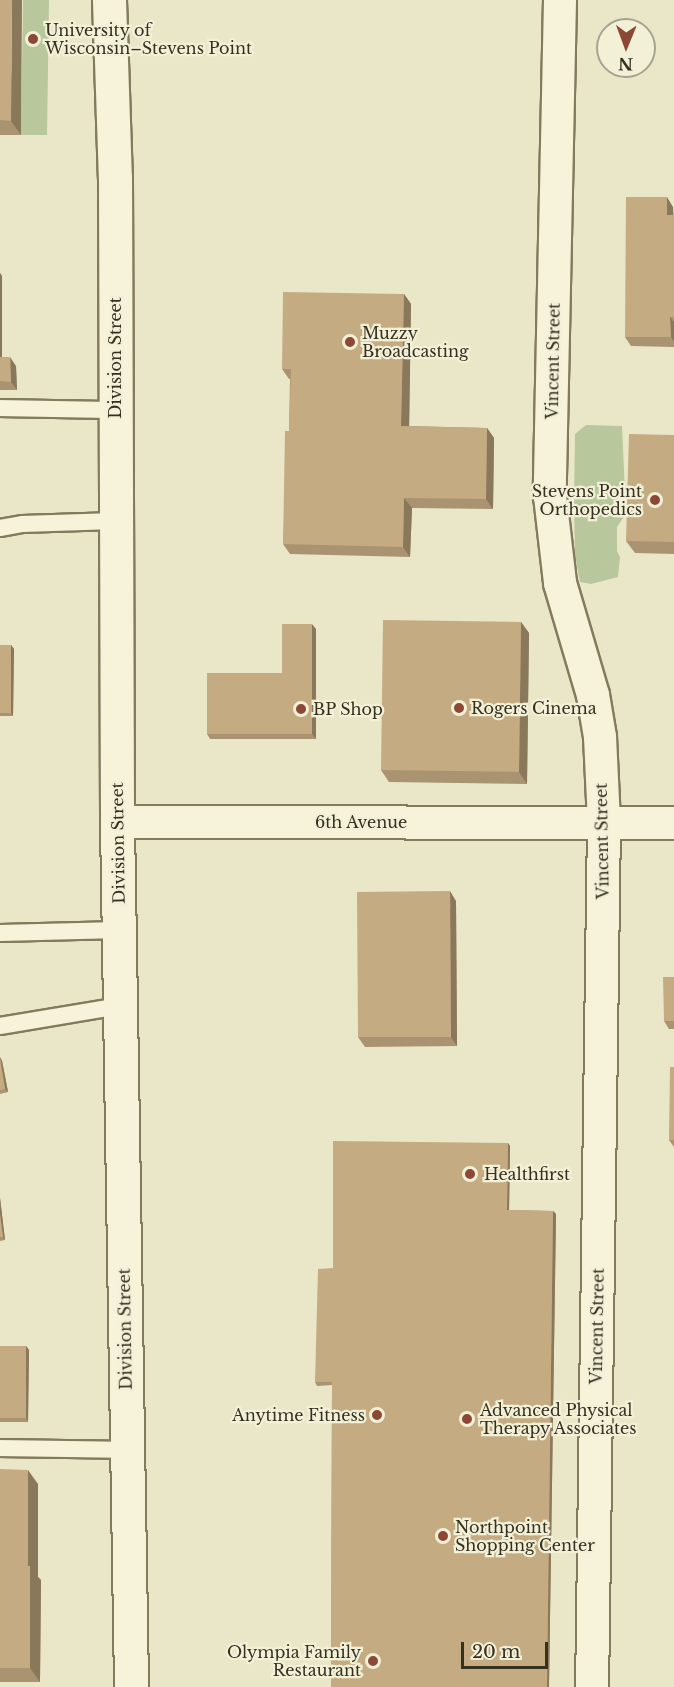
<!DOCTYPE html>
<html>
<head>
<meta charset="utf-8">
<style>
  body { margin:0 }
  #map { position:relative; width:674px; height:1687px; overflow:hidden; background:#eae7c8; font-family:"Libre Baskerville",serif }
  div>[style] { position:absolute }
  .green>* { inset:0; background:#b9c79d }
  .roads { filter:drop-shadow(2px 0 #847b5f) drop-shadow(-2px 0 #847b5f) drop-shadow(0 2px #847b5f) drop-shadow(0 -2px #847b5f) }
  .service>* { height:16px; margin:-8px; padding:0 8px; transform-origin:8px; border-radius:8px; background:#f6f3da }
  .minor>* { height:32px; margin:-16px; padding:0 16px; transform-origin:16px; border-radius:16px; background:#f6f3da }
  .secondary>* { height:33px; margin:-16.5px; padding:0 16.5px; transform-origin:16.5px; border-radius:16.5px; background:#f6f3da }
  .wall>* { inset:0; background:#a99370 }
  .shaded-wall>* { inset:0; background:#8a785b }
  .building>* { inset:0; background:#c5ab82 }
  .dots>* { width:16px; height:16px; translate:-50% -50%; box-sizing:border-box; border:3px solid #f2f0d7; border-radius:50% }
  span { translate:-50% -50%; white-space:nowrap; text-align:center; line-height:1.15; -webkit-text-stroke:4.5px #f2f0d7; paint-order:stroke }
  .poi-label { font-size:16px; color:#363021 }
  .left { translate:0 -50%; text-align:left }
  .right { translate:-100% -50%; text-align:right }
  .street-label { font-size:16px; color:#363021 }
  .north { position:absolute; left:596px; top:18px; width:60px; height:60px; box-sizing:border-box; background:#f2f0d7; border:2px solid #a7a38e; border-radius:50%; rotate:181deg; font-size:16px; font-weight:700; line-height:24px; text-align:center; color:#363021 }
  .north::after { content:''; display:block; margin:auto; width:21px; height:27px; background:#8d4735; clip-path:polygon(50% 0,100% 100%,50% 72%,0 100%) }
  .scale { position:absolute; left:461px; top:1642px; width:87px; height:27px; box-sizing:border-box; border:3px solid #363021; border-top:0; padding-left:8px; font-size:18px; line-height:21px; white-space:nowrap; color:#363021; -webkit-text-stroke:4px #f2f0d7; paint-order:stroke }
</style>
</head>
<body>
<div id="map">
  <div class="green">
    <div style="clip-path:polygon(23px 0,49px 0,47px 135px,21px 135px)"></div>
    <div style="clip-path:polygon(586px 425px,622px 426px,626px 514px,617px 527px,617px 551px,620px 557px,618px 577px,591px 584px,580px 582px,575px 555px,574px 503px,575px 434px)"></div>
  </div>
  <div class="roads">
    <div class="service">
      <div style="left:0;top:408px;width:115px;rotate:1deg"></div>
      <div style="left:0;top:528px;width:22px;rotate:-10deg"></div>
      <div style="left:22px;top:524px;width:93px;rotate:-1.8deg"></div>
      <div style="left:0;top:933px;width:119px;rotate:-1.4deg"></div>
      <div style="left:0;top:1026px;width:122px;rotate:-9.5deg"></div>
      <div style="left:0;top:1448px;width:127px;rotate:0.9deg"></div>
    </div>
    <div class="minor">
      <div style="left:560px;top:0;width:496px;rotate:91.2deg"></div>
      <div style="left:550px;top:496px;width:88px;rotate:83.4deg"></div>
      <div style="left:560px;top:583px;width:117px;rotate:73.6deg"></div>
      <div style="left:593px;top:695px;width:43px;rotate:80.5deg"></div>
      <div style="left:600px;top:737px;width:85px;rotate:87.3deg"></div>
      <div style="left:604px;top:822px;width:865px;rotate:90.79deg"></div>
      <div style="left:117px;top:822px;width:557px;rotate:0.1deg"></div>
    </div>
    <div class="secondary">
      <div style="left:109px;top:0;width:177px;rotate:88.1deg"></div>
      <div style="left:115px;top:177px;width:645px;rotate:89.82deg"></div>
      <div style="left:117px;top:822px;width:865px;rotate:89.07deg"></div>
    </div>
  </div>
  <div class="wall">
    <div style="clip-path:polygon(0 0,21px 135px,0 135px)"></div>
    <div style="clip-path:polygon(673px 207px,674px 347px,631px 346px,625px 337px)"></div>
    <div style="clip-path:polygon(0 273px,2px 276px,2px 357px,16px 366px,17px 390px,0 390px)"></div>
    <div style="clip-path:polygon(404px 294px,411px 304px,409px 426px,487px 428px,494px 438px,493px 509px,412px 508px,410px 557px,290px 554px,283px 544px,289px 431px,290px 379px,289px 379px,282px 369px)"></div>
    <div style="clip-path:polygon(674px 435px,674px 554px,635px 553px,626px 541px)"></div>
    <div style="clip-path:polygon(521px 622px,529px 633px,527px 784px,389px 782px,381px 770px)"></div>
    <div style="clip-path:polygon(316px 629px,316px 739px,210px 739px,207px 734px,282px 673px)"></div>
    <div style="clip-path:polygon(0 645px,11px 645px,14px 649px,13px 716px,0 716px)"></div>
    <div style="clip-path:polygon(456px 901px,457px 1046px,365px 1047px,358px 1037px)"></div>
    <div style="clip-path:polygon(674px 977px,674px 1029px,669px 1029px,664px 1021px)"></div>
    <div style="clip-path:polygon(0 1057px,2px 1061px,8px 1092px,0 1094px)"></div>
    <div style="clip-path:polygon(674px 1067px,674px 1147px,669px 1140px)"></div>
    <div style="clip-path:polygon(508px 1143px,510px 1146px,509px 1210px,553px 1211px,556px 1214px,549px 1687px,331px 1687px,332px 1385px,317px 1386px,315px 1382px,333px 1268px)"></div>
    <div style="clip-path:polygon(0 1198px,5px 1240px,0 1241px)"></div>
    <div style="clip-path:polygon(0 1346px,26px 1346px,29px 1350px,28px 1422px,0 1422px)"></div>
    <div style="clip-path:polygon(0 1469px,38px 1484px,38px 1577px,41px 1580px,40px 1682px,0 1682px)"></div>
  </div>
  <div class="shaded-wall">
    <div style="clip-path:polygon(12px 0,22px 0,21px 135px,11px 121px)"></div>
    <div style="clip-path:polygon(667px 197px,673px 207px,674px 225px,667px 215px)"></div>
    <div style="clip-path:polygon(0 273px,2px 276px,2px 365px,0 362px)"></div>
    <div style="clip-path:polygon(404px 294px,411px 304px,409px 436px,401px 426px)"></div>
    <div style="clip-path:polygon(670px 317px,674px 322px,674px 342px,671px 337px)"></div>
    <div style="clip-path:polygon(10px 357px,16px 366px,17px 390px,11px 382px)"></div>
    <div style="clip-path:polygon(487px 428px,494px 438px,493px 509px,486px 499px)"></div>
    <div style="clip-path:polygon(404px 498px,412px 508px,410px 557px,403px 547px)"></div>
    <div style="clip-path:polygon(521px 622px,529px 633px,527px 784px,519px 772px)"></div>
    <div style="clip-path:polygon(312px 624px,316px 629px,316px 739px,312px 734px)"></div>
    <div style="clip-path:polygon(11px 645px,14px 649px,13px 716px,11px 713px)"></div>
    <div style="clip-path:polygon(450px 891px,456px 901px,457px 1046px,451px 1037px)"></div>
    <div style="clip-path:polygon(0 1057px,2px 1061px,8px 1092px,5px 1089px)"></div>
    <div style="clip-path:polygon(508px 1143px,510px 1146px,509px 1214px,507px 1210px)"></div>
    <div style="clip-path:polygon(0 1198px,5px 1240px,3px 1237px,0 1214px)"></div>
    <div style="clip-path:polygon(553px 1211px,556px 1214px,549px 1687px,547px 1687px)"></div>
    <div style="clip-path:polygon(26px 1346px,29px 1350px,28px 1422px,26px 1418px)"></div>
    <div style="clip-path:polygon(28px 1470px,38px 1484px,38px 1577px,41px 1580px,40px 1682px,30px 1668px,28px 1566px)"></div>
  </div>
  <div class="building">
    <div style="clip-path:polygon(0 0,12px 0,11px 121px,0 120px)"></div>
    <div style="clip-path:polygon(626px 197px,667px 197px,667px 215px,674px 215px,674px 317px,670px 317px,671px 337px,625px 337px)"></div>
    <div style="clip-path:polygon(283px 292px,404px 294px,401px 426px,487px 428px,486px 499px,404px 498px,403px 547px,283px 544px,285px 431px,289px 431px,291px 369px,282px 369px)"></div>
    <div style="clip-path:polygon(0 357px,10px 357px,11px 382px,0 381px)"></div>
    <div style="clip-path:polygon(629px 434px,674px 435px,674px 542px,626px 541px)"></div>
    <div style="clip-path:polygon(383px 620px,521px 622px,519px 772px,381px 770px)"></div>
    <div style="clip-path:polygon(282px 624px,312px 624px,312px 734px,207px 734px,207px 673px,282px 673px)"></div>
    <div style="clip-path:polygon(0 645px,11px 645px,11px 713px,0 713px)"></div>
    <div style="clip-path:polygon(450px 891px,451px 1037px,358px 1037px,357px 892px)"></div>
    <div style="clip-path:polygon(663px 977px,674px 977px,674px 1021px,664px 1021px)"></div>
    <div style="clip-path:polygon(0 1058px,5px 1089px,0 1090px)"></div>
    <div style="clip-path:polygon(670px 1067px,674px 1067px,674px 1140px,669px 1140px)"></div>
    <div style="clip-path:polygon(333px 1141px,508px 1143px,507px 1210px,553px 1211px,547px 1687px,331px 1687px,332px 1382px,315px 1382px,318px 1269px,333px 1268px)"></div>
    <div style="clip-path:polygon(0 1214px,3px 1237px,0 1237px)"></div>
    <div style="clip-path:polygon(0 1346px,26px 1346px,26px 1418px,0 1418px)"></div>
    <div style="clip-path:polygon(0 1469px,28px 1470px,28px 1566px,30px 1566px,30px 1668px,0 1668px)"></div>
  </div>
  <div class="dots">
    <div style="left:33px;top:39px;background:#8d4735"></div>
    <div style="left:350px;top:342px;background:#8d4735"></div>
    <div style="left:655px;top:500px;background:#8d4735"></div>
    <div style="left:459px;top:708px;background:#8d4735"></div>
    <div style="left:301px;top:709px;background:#8d4735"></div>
    <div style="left:470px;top:1174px;background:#8d4735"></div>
    <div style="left:377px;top:1415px;background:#8d4735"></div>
    <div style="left:467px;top:1419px;background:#8d4735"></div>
    <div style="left:443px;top:1536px;background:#8d4735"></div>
    <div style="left:373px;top:1661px;background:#8d4735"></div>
  </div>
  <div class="poi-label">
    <span class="left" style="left:45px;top:39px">University of<br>Wisconsin–Stevens Point</span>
    <span class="left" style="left:362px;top:342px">Muzzy<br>Broadcasting</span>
    <span class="right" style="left:642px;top:500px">Stevens Point<br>Orthopedics</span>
    <span class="left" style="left:471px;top:708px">Rogers Cinema</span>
    <span class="left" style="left:313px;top:709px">BP Shop</span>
    <span class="left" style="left:484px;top:1174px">Healthfirst</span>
    <span class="left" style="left:480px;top:1419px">Advanced Physical<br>Therapy Associates</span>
    <span class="right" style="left:365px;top:1415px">Anytime Fitness</span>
    <span class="left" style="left:455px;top:1536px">Northpoint<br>Shopping Center</span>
    <span class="right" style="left:361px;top:1661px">Olympia Family<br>Restaurant</span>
  </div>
  <div class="street-label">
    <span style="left:115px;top:358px;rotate:-90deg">Division Street</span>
    <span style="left:553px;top:361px;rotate:-89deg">Vincent Street</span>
    <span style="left:361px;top:822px">6th Avenue</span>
    <span style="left:602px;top:841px;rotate:-91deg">Vincent Street</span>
    <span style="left:118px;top:843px;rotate:-91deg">Division Street</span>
    <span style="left:597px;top:1326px;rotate:-89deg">Vincent Street</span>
    <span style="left:125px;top:1329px;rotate:-91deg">Division Street</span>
  </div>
  <div class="north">N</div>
  <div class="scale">20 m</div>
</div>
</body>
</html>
